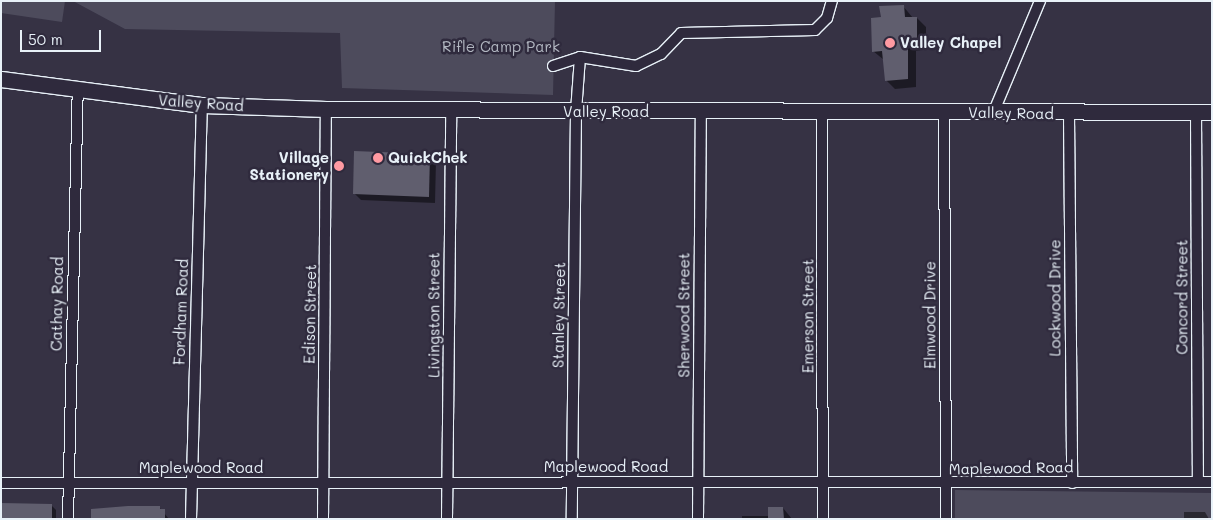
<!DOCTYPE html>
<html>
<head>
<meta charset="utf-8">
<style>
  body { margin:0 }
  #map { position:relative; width:1213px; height:520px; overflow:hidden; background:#363244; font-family:Mali,sans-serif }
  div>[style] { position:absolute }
  .green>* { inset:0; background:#4d4b5c }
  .shadow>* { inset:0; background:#0007 }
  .building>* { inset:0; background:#605e6e }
  .roads { filter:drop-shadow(1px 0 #e8f1f8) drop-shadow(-1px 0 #e8f1f8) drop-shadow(0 1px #e8f1f8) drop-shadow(0 -1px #e8f1f8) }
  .minor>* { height:10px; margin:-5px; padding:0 5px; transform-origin:5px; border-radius:5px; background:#2f2a3d }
  .primary>* { height:15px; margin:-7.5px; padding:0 7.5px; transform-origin:7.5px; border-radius:7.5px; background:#2f2a3d }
  .dots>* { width:14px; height:14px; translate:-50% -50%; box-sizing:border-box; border:2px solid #2f2a3d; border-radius:50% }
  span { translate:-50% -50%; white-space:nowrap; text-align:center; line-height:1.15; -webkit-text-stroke:5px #2f2a3d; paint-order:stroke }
  .poi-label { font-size:15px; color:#e8f1f8; font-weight:700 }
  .left { translate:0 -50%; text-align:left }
  .right { translate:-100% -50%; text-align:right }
  .park-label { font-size:15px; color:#b2b7c1 }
  .street-label { font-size:15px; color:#e8f1f8 }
  .frame { position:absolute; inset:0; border:2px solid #e8f1f8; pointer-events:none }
  .scale { position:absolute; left:20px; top:30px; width:81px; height:22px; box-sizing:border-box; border:2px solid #e8f1f8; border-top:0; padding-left:6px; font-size:15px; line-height:18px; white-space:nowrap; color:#e8f1f8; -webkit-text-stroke:4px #2f2a3d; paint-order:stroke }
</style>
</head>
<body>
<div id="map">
  <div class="green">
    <div style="clip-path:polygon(1px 1px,65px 1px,62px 22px,1px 13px)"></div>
    <div style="clip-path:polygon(73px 1px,555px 1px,553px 95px,342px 88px,340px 33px,125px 29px)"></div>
    <div style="clip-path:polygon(955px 490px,1212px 493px,1212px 519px,955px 519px)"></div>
  </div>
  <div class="shadow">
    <div style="clip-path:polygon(903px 6px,913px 18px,917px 18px,926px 27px,926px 49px,916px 51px,916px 87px,895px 89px,886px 80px,884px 60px,873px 51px)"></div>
    <div style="clip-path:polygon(430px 155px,436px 161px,435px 203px,361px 200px,354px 193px)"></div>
    <div style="clip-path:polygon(51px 505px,56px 510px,56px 519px,1px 519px,1px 506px)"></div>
    <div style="clip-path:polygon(159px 507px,169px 519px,92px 519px)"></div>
    <div style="clip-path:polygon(783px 508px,792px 519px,742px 519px,742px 516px,770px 516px)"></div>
    <div style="clip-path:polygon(1184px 512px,1205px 512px,1209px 519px,1184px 519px)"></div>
  </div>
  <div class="building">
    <div style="clip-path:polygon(904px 5px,905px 17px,917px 17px,917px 40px,908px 42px,908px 79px,885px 81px,882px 51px,872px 52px,871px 18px,881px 17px,879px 6px)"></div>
    <div style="clip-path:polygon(354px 151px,430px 154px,429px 197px,353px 194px)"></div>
    <div style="clip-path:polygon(1px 503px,52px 504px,52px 519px,1px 518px)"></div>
    <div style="clip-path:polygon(128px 506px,160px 506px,160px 509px,165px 509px,165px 519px,91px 519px,91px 509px)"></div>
    <div style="clip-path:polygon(768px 507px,783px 507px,784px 519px,768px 519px)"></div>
  </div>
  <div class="roads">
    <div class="minor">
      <div style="left:580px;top:57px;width:57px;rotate:9.1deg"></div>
      <div style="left:636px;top:66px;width:28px;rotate:-26deg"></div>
      <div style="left:661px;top:54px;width:29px;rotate:-46deg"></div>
      <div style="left:681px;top:33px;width:134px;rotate:-1.3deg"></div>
      <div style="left:815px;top:30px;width:17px;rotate:-45deg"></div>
      <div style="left:827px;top:18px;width:18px;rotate:-74deg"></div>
      <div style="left:553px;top:66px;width:28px;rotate:-18deg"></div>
      <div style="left:580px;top:57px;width:54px;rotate:94.2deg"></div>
      <div style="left:576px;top:111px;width:408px;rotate:90.6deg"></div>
      <div style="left:994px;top:111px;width:119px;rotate:-67.3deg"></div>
      <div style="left:944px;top:112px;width:407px;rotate:89.7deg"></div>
      <div style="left:822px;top:113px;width:406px;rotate:89.9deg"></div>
      <div style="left:1196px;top:113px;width:369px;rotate:89.7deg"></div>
      <div style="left:1069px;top:114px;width:369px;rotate:89.5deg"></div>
      <div style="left:1px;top:483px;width:1211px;rotate:-0.05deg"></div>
      <div style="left:68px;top:519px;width:429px;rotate:-88.7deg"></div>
      <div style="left:191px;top:519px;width:414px;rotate:-88.5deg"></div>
      <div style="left:323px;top:519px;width:410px;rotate:-89.6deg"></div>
      <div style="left:447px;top:519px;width:408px;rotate:-89.4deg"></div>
      <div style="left:698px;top:519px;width:407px;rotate:-89.6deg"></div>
    </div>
    <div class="primary">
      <div style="left:1px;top:79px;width:203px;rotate:7.4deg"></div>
      <div style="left:202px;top:105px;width:124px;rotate:1.8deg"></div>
      <div style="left:326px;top:109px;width:886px;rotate:0.19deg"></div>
    </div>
  </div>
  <div class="dots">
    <div style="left:890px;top:43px;background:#ff9aa2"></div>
    <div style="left:378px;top:158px;background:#ff9aa2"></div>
    <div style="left:339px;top:166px;background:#ff9aa2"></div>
  </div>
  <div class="poi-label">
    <span class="left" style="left:900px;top:43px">Valley Chapel</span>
    <span class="right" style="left:329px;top:166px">Village<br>Stationery</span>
    <span class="left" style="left:388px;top:158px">QuickChek</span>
  </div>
  <div class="park-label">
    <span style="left:501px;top:47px">Rifle Camp Park</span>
  </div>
  <div class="street-label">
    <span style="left:201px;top:103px;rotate:4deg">Valley Road</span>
    <span style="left:606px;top:112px">Valley Road</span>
    <span style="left:1011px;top:113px;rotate:1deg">Valley Road</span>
    <span style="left:1182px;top:297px;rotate:-90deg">Concord Street</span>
    <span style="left:1055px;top:298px;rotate:-90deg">Lockwood Drive</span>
    <span style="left:57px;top:304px;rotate:-89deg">Cathay Road</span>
    <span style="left:181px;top:312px;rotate:-88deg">Fordham Road</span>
    <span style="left:310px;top:314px;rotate:-89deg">Edison Street</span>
    <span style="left:434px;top:315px;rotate:-90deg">Livingston Street</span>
    <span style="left:559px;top:315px;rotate:-89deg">Stanley Street</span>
    <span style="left:684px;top:315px;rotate:-90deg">Sherwood Street</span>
    <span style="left:930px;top:315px;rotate:-90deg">Elmwood Drive</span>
    <span style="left:808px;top:316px;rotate:-90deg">Emerson Street</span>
    <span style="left:606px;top:467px">Maplewood Road</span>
    <span style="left:201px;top:468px">Maplewood Road</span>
    <span style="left:1011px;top:468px;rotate:-1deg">Maplewood Road</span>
  </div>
  <div class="frame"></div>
  <div class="scale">50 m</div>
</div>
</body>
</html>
